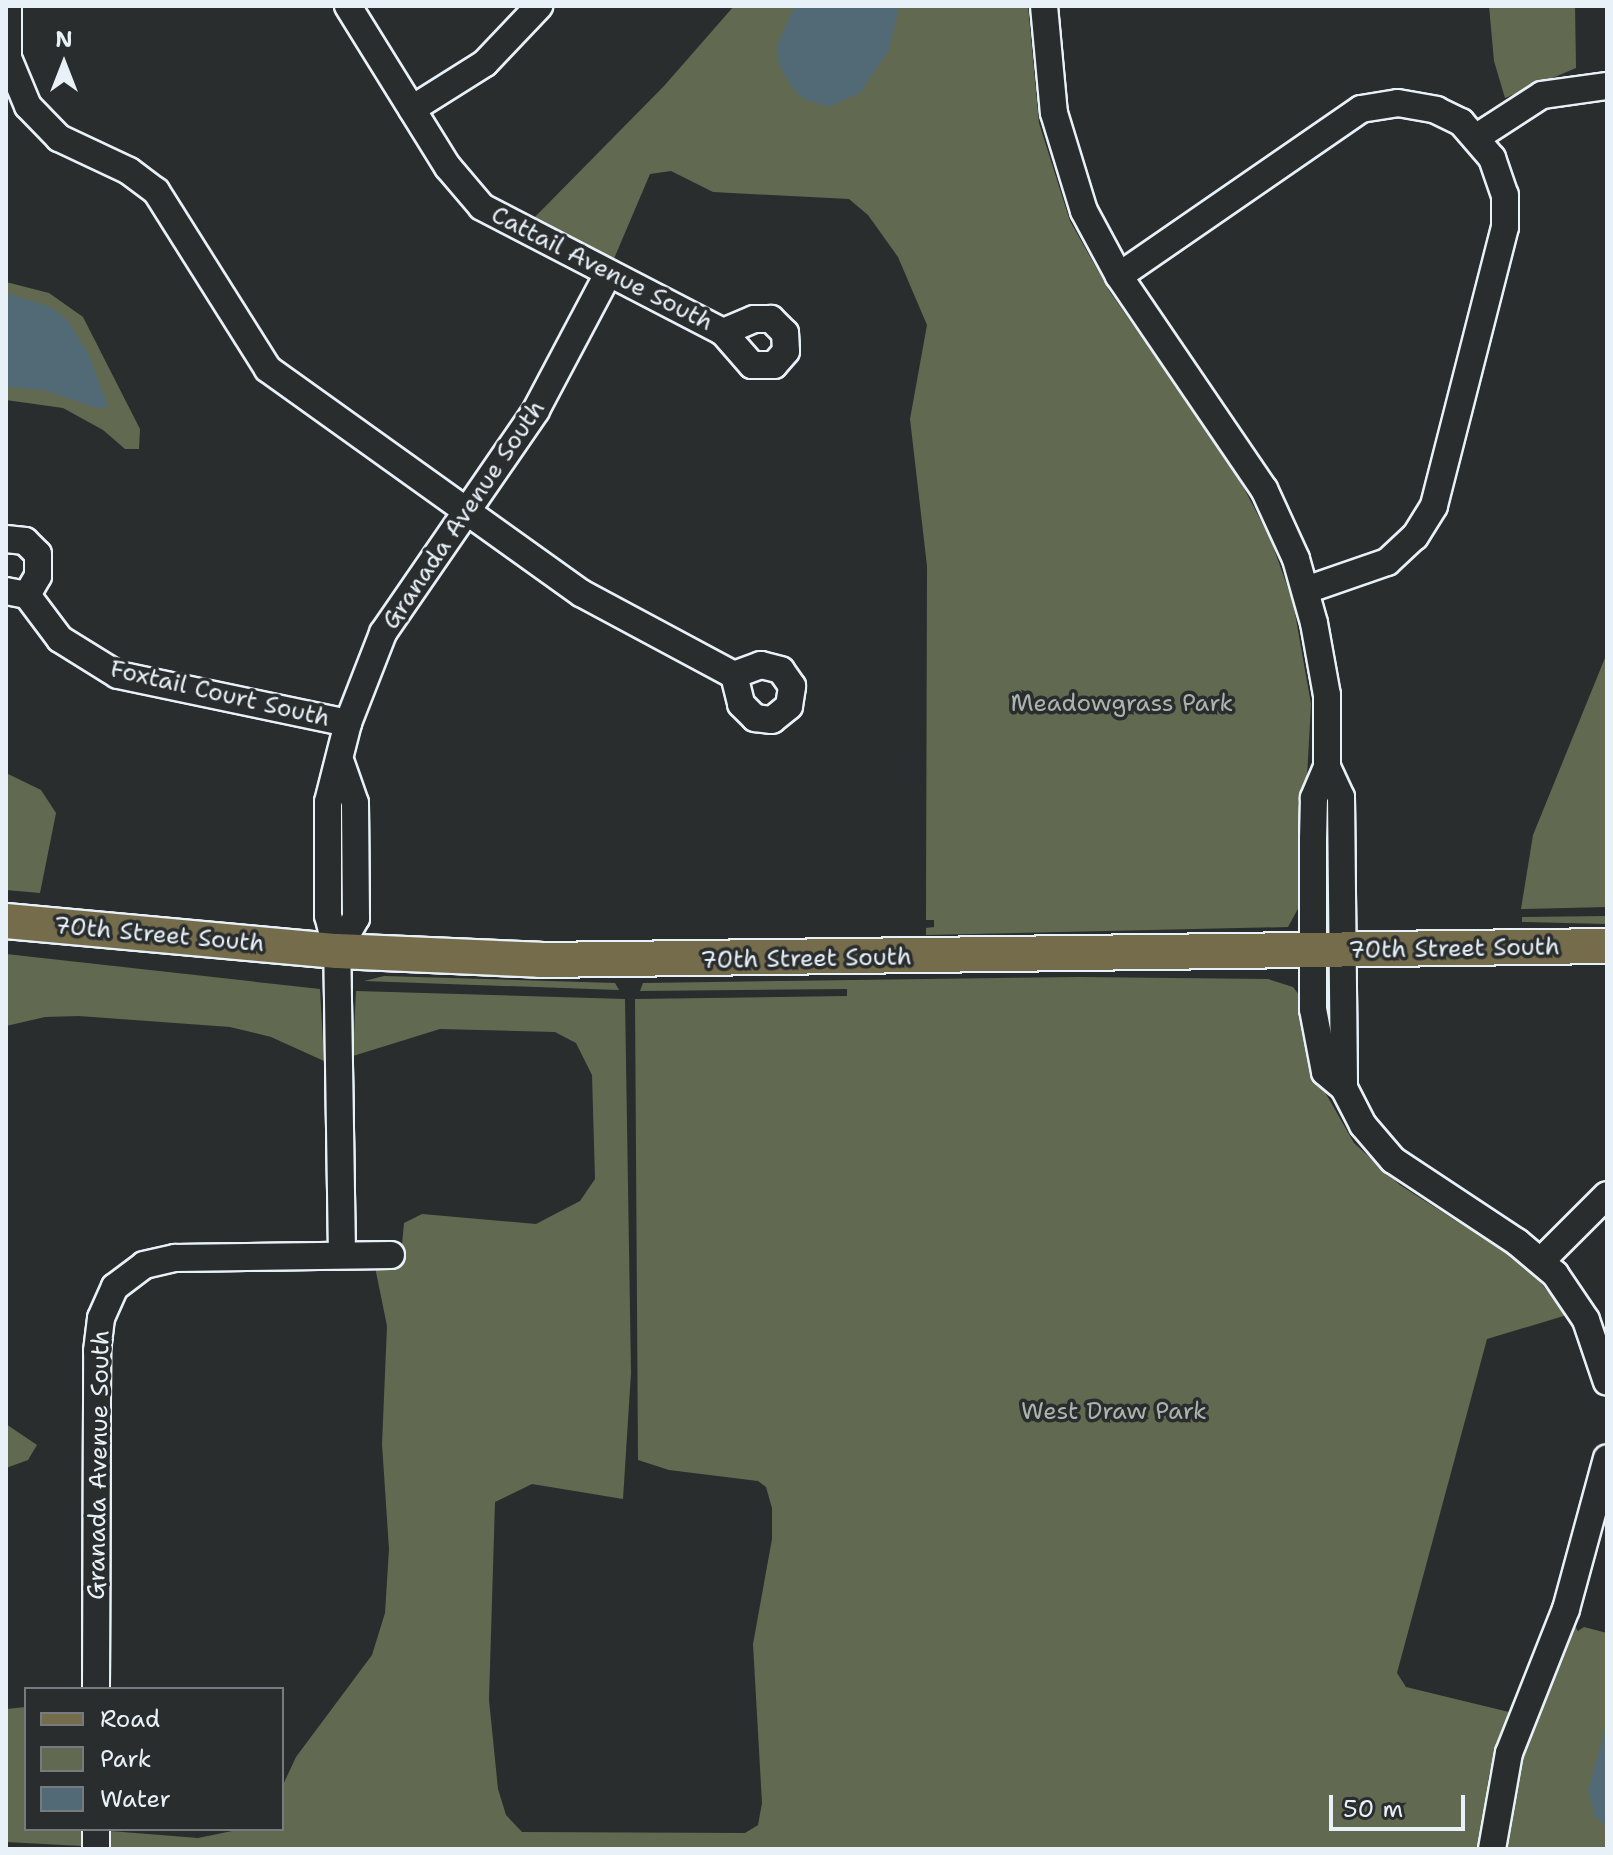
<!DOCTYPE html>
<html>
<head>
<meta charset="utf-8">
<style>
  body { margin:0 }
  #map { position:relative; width:1613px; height:1855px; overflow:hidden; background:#2a2d2e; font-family:"Shantell Sans",sans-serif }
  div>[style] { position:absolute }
  .green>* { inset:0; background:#616a50 }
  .water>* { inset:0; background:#526976 }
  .roads { filter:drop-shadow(2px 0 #e8f1f8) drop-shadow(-2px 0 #e8f1f8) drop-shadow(0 2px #e8f1f8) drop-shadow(0 -2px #e8f1f8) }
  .minor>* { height:26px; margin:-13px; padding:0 13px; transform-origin:13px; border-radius:13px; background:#2a2d2e }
  .major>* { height:34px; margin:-17px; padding:0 17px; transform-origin:17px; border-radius:17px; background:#746c4b }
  span { translate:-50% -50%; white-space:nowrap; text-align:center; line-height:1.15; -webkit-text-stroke:7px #2a2d2e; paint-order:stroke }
  .street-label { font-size:24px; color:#e8f1f8 }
  .park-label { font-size:24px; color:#abb4ac }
  .frame { position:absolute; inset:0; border:8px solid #e8f1f8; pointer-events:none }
  .legend { position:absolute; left:24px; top:1687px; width:260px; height:144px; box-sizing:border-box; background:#2a2d2e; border:2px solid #767b7f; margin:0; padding:10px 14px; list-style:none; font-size:24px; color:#e8f1f8 }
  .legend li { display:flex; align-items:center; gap:16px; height:40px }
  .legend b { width:40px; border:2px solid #767b7f }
  .north { position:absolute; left:24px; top:24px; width:80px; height:80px; -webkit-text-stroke:6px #2a2d2e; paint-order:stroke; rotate:0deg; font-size:22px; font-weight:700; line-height:32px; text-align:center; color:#e8f1f8 }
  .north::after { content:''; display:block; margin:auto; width:28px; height:36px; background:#e8f1f8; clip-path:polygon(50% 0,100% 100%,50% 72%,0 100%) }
  .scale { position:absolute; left:1329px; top:1795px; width:136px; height:36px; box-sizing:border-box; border:4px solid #e8f1f8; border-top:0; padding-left:10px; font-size:24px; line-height:28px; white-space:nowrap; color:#e8f1f8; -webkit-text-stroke:6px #2a2d2e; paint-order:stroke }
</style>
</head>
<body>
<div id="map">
  <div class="green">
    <div style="clip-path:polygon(734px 6px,1028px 6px,1039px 123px,1070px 221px,1110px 292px,1235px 471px,1270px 538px,1293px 602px,1311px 704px,1300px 905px,1288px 927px,926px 935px,926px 928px,934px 927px,934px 920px,926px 920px,927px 566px,910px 419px,927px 325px,898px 257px,868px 215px,849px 199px,713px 192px,671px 171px,650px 174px,613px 261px,531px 221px,664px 86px)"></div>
    <div style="clip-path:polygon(1489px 6px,1575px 6px,1576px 68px,1505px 98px,1494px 61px)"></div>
    <div style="clip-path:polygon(6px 282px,49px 293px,83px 317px,140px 429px,139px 449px,125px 449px,103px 430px,63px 408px,6px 400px)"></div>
    <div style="clip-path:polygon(1607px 653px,1607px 907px,1521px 909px,1533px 835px)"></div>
    <div style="clip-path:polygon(6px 773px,41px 790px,56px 813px,40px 893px,6px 890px)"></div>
    <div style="clip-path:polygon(1607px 916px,1607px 924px,1522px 922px,1522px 917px)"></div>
    <div style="clip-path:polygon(6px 954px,320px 989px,324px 1061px,271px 1037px,230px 1027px,79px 1016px,45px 1017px,6px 1026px)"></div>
    <div style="clip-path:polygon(384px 976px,615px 983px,619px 990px,364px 981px)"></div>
    <div style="clip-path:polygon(1079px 977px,1268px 979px,1293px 987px,1300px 996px,1317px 1078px,1354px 1143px,1400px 1185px,1527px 1266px,1567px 1315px,1487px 1339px,1397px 1673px,1406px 1687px,1509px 1712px,1489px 1775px,1479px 1849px,110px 1849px,110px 1831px,198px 1838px,242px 1829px,282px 1829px,282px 1787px,296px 1757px,372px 1655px,385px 1613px,389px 1549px,382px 1444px,387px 1326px,375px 1267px,400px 1267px,404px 1223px,422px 1214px,536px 1224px,580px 1201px,595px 1179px,592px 1075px,576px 1043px,555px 1032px,440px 1029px,353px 1056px,356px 991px,625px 999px,631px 1373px,623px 1499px,532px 1484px,495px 1502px,489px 1700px,498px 1789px,506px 1815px,522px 1832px,745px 1833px,758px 1825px,762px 1803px,753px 1644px,772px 1539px,772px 1508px,766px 1487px,758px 1481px,669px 1470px,638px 1460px,635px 999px,847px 996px,847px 989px,640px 991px,643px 983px)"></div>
    <div style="clip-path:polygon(6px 1424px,37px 1445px,28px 1460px,6px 1468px)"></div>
    <div style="clip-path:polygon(1574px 1625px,1578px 1631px,1584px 1627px,1607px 1633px,1607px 1849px,1506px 1849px,1521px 1761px)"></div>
    <div style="clip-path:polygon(26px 1707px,26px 1829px,82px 1829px,82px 1846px,6px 1842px,6px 1709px)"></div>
  </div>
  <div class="water">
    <div style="clip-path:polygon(795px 6px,899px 6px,889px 50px,860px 93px,829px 107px,804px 99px,793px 89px,779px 65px,777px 45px)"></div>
    <div style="clip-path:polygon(6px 293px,50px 307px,67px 319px,89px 355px,108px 407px,96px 408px,44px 390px,6px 387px)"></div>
    <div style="clip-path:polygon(1607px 1722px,1607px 1827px,1595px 1817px,1588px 1791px)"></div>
  </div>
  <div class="roads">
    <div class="minor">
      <div style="left:8px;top:6px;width:52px;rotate:90deg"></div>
      <div style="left:8px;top:58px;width:52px;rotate:67.4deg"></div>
      <div style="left:28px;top:106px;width:45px;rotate:45.9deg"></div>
      <div style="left:59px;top:138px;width:77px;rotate:25.2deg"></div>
      <div style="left:129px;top:171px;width:34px;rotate:37deg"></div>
      <div style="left:156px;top:191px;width:210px;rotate:57.8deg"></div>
      <div style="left:268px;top:369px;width:385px;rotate:35.6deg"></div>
      <div style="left:581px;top:593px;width:174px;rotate:28.2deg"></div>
      <div style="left:734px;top:675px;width:30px;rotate:76deg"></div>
      <div style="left:741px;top:704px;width:20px;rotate:45deg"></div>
      <div style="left:755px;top:718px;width:17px;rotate:7deg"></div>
      <div style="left:772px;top:720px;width:22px;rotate:-39deg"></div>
      <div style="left:789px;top:706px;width:20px;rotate:-81deg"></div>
      <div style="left:792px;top:686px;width:19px;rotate:-125deg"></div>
      <div style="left:781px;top:670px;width:21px;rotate:-166deg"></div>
      <div style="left:761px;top:665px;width:29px;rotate:160deg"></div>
      <div style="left:348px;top:6px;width:190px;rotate:58.2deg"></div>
      <div style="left:448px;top:167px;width:52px;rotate:49.6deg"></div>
      <div style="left:482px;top:207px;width:271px;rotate:27.4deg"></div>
      <div style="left:723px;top:332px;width:44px;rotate:48.7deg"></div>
      <div style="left:752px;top:365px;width:22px"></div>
      <div style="left:774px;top:365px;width:18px;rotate:-49deg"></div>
      <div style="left:786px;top:351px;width:18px;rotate:-93deg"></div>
      <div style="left:785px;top:333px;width:20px;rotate:-135deg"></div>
      <div style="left:771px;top:319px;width:17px;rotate:180deg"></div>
      <div style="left:754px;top:319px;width:34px;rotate:157deg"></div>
      <div style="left:1044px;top:6px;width:107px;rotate:84.7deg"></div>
      <div style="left:1054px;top:113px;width:102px;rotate:73deg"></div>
      <div style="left:1084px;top:211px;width:74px;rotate:61.7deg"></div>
      <div style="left:1119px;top:276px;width:258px;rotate:55.8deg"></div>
      <div style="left:1264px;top:489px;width:77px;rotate:65.4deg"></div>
      <div style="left:1296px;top:559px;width:66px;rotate:74.3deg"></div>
      <div style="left:1314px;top:623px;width:73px;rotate:79.8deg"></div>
      <div style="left:1327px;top:695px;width:72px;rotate:90deg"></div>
      <div style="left:1327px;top:767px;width:34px;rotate:113deg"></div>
      <div style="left:1314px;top:798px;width:42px;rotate:91.4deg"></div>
      <div style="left:1313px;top:840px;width:169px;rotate:90deg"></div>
      <div style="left:1313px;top:1009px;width:64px;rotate:79.2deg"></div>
      <div style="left:1325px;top:1072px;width:25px;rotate:40deg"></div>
      <div style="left:1344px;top:1088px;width:42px;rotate:62.8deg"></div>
      <div style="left:1363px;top:1125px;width:46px;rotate:49.4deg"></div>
      <div style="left:1393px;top:1160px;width:149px;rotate:33.5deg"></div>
      <div style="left:1517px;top:1242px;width:50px;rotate:40.1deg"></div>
      <div style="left:1555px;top:1274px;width:55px;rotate:56deg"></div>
      <div style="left:1586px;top:1320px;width:65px;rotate:71.3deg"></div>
      <div style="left:412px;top:109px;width:86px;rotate:-32.2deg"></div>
      <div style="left:485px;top:63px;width:79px;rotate:-46.5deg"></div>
      <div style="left:1477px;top:137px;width:77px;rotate:-32.9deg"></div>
      <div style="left:1542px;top:95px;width:66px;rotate:-7.9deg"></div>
      <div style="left:1119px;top:276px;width:294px;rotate:-34.6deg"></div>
      <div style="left:1361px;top:109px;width:37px;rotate:-9deg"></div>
      <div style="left:1398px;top:103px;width:39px;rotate:10deg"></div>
      <div style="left:1436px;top:110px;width:28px;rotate:26deg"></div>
      <div style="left:1461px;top:122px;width:48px;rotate:49.3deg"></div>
      <div style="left:1492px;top:158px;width:39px;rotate:71deg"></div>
      <div style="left:1505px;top:195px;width:32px;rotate:90deg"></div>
      <div style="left:1505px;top:227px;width:288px;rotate:104.3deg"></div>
      <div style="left:1434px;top:506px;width:36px;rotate:122deg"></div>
      <div style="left:1415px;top:536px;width:38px;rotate:137deg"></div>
      <div style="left:1387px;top:562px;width:86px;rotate:160.9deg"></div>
      <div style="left:6px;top:539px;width:19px;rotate:6deg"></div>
      <div style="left:25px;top:541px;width:18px;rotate:45deg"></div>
      <div style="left:38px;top:554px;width:22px;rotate:90deg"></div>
      <div style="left:38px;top:576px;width:22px;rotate:120deg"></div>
      <div style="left:6px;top:591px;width:21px;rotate:11deg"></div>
      <div style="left:27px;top:595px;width:55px;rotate:53.1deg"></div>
      <div style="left:60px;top:639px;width:68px;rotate:31.8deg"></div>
      <div style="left:118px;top:675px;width:235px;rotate:11.8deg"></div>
      <div style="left:1327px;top:767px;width:33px;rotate:65deg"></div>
      <div style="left:1341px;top:797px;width:291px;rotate:89.4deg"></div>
      <div style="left:337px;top:951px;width:38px;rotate:-60deg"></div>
      <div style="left:356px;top:918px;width:115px;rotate:-90.5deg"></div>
      <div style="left:355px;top:803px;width:42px;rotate:-109.3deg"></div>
      <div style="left:342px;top:1255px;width:304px;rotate:-90.9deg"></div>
      <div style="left:337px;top:951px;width:36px;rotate:-104deg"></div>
      <div style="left:328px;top:916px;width:114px;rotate:-90deg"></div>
      <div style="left:328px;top:802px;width:81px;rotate:-75.8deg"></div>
      <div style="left:348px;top:723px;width:97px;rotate:-68.7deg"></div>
      <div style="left:383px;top:633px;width:270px;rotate:-55.5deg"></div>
      <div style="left:536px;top:410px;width:154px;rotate:-62.1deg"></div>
      <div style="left:1541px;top:1261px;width:93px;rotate:-45deg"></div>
      <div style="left:96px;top:1689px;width:338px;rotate:-89.8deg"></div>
      <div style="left:97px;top:1351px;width:33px;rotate:-83deg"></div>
      <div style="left:101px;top:1318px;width:34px;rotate:-66deg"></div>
      <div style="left:115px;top:1287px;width:36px;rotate:-37deg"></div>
      <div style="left:144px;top:1265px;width:32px;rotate:-13deg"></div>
      <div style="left:175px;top:1258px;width:216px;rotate:-0.8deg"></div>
      <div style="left:96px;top:1849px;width:20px;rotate:-90deg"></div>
      <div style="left:1492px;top:1849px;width:97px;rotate:-80deg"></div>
      <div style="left:1509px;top:1753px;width:155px;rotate:-68.4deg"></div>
      <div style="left:1566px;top:1609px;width:156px;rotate:-74.8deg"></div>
    </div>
    <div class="major">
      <div style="left:6px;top:921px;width:332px;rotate:5.2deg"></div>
      <div style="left:337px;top:951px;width:203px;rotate:2.5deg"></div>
      <div style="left:540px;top:960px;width:1067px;rotate:-0.75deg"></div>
    </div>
  </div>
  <div class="street-label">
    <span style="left:602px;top:269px;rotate:27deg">Cattail Avenue South</span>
    <span style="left:464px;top:515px;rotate:-56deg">Granada Avenue South</span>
    <span style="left:220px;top:694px;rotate:13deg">Foxtail Court South</span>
    <span style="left:159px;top:935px;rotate:5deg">70th Street South</span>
    <span style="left:1454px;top:949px;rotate:-1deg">70th Street South</span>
    <span style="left:806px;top:959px;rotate:-1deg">70th Street South</span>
    <span style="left:99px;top:1465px;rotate:-89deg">Granada Avenue South</span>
  </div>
  <div class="park-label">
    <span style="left:1122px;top:704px">Meadowgrass Park</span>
    <span style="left:1114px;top:1412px">West Draw Park</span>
  </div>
  <div class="frame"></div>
  <ul class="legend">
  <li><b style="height:10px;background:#746c4b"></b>Road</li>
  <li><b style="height:22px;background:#616a50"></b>Park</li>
  <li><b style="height:22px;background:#526976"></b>Water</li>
  </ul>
  <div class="north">N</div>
  <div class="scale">50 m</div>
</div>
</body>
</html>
